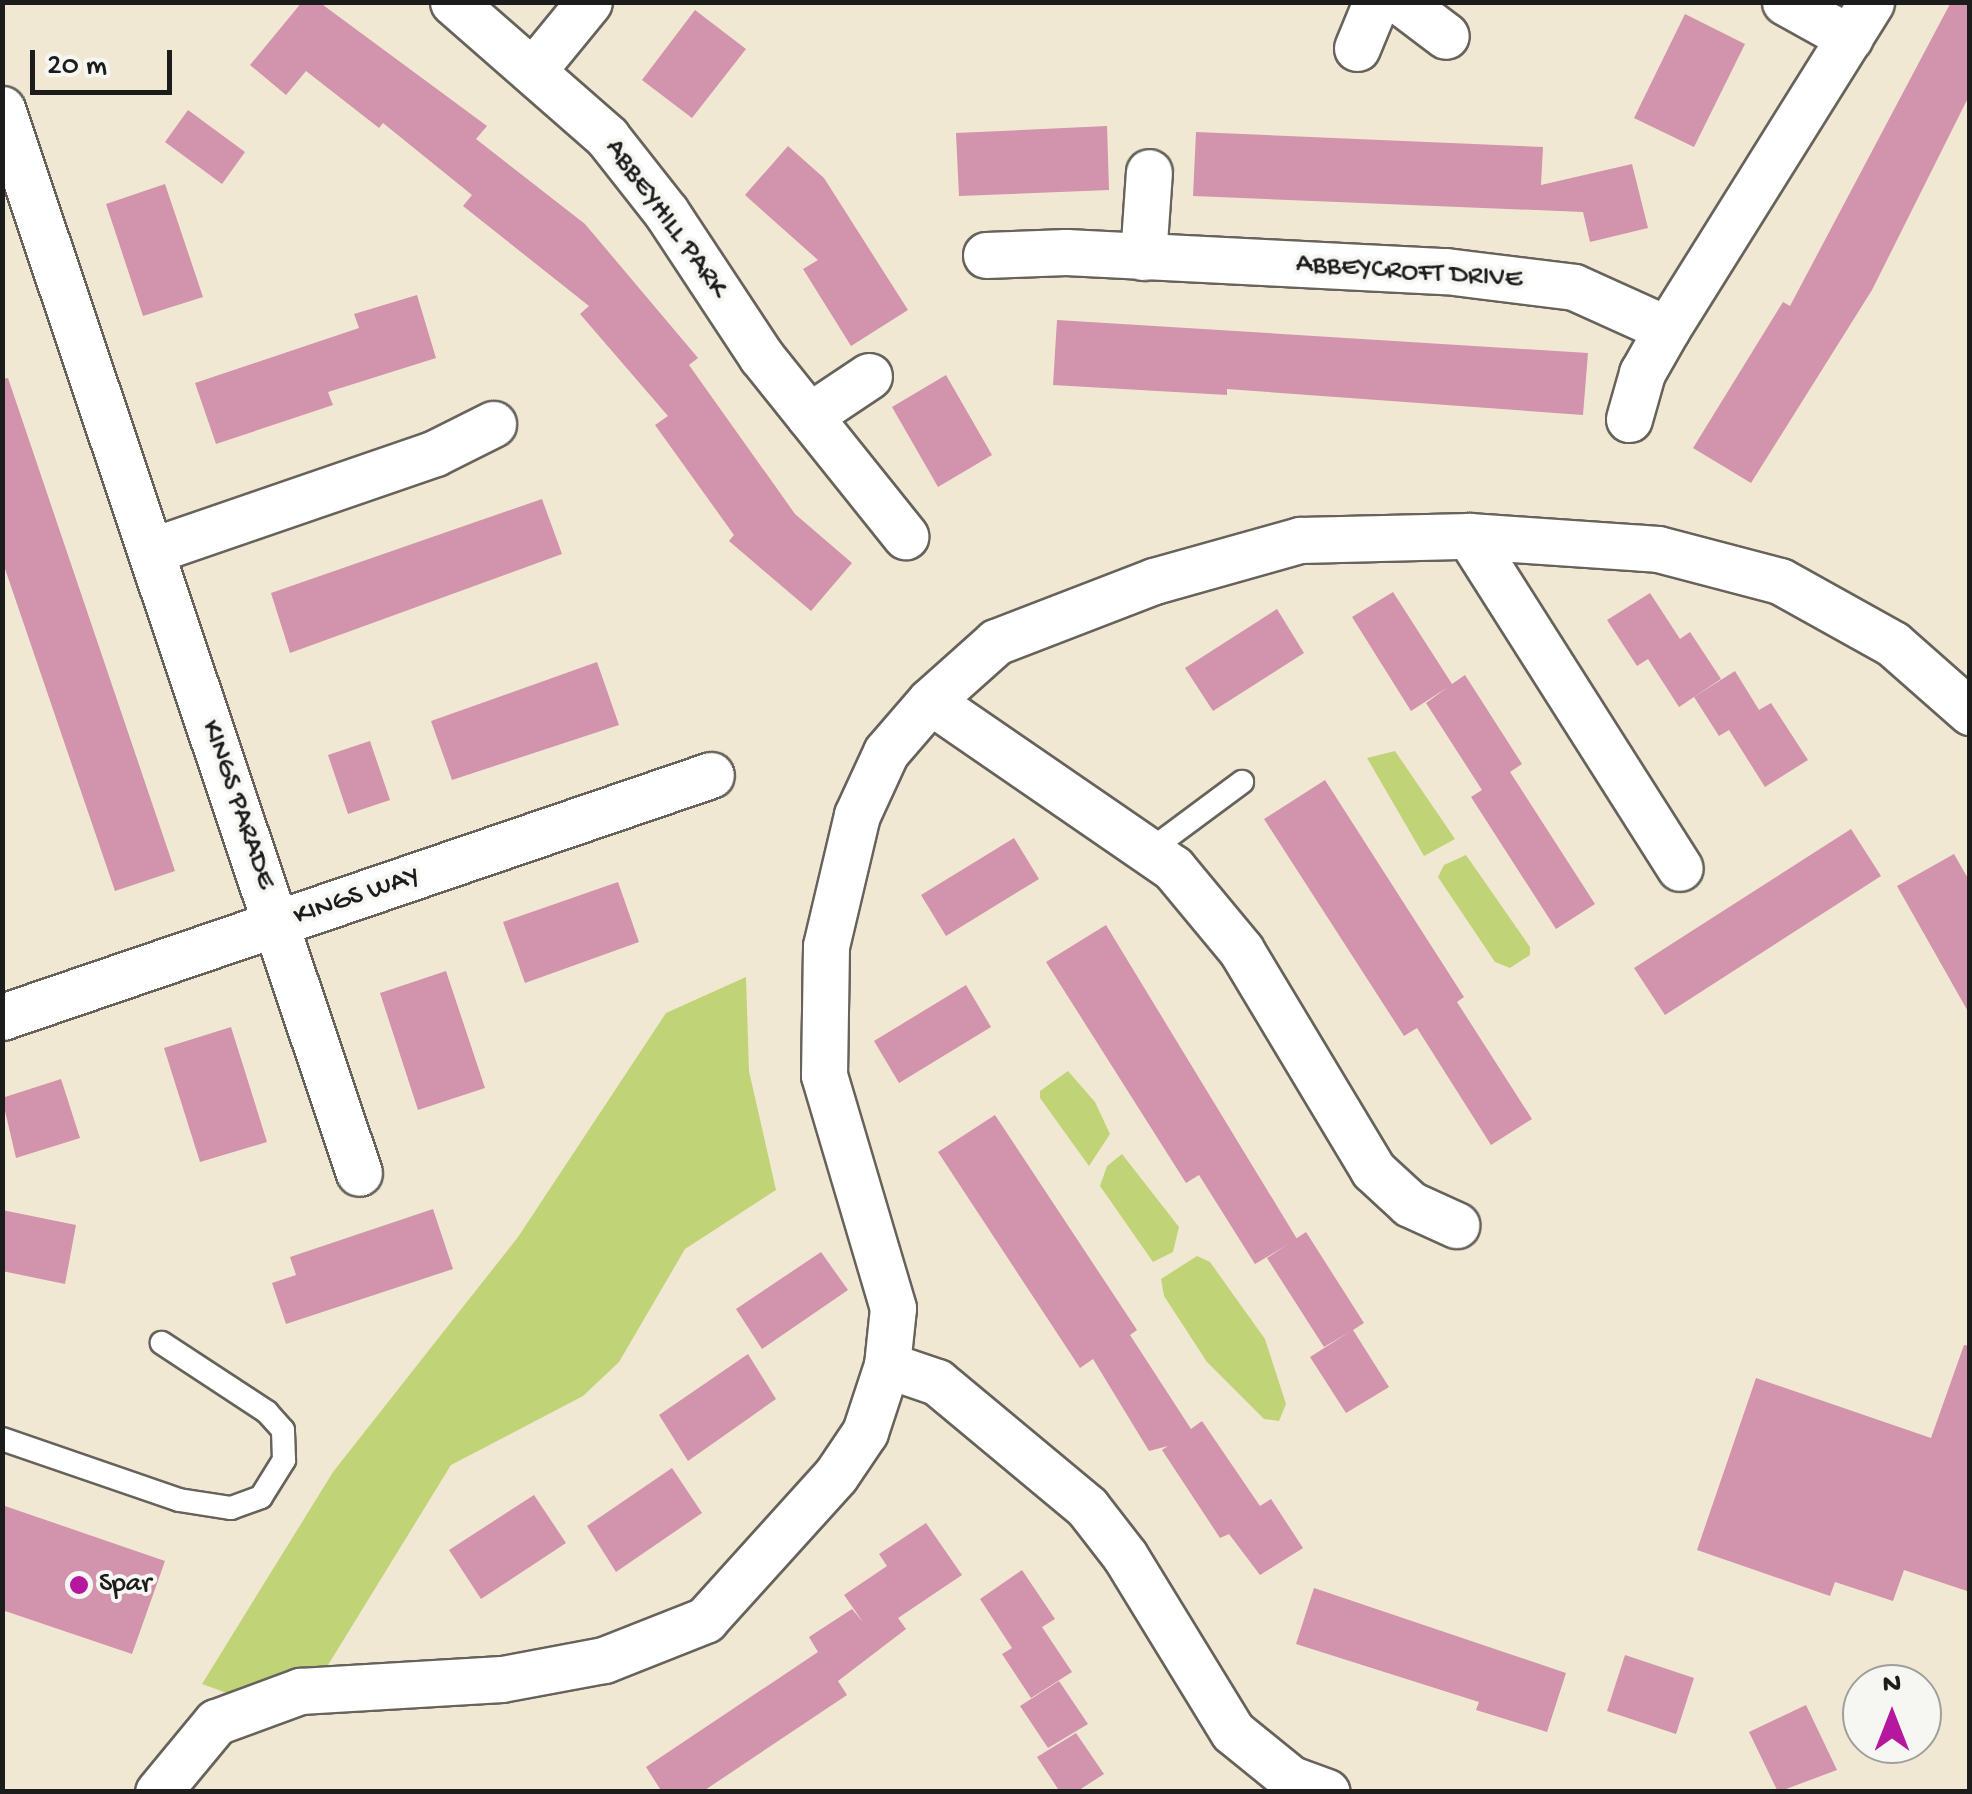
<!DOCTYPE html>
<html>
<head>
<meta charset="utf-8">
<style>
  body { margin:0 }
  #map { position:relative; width:1972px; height:1794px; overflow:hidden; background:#f1e8d3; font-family:"Gochi Hand",sans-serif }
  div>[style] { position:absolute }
  .green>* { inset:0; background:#c0d477 }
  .building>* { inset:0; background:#d293ac }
  .roads { filter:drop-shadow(2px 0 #67635c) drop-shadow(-2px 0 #67635c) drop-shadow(0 2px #67635c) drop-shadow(0 -2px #67635c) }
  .service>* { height:22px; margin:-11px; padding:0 11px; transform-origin:11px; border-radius:11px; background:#fff }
  .minor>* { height:45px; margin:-22.5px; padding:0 22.5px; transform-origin:22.5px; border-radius:22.5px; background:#fff }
  .dots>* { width:28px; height:28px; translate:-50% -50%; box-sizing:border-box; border:5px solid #f6f6f2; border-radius:50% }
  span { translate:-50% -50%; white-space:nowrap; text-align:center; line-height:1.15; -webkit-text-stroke:8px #f6f6f2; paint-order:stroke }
  .street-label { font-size:28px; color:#1c1c1c }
  .poi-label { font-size:28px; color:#1c1c1c }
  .left { translate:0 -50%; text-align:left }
  .frame { position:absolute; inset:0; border:5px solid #1c1c1c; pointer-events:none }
  .north { position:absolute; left:1842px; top:1664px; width:100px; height:100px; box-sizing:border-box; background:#f6f6f2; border:2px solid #9f9f9c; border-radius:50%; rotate:0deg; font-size:28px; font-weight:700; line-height:40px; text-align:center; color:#1c1c1c }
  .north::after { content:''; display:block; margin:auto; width:35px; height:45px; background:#b5179e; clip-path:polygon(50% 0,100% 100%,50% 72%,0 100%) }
  .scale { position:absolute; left:30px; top:50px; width:142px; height:45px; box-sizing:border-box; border:5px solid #1c1c1c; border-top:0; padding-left:12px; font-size:30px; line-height:35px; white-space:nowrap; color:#1c1c1c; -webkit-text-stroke:8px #f6f6f2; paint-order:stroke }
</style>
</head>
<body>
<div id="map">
  <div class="green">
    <div style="clip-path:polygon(1395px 751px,1455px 839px,1424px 856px,1367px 758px)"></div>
    <div style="clip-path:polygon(1466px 855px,1530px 947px,1530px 955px,1510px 968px,1495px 962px,1438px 877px,1444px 865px)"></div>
    <div style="clip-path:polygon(746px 977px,749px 1071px,776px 1190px,685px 1249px,619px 1362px,583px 1396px,451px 1465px,317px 1683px,249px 1701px,202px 1684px,333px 1472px,518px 1237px,666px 1013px)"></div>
    <div style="clip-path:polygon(1068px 1071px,1095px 1102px,1110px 1134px,1089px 1166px,1040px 1098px,1040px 1091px)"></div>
    <div style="clip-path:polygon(1122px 1154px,1179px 1227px,1173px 1252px,1153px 1262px,1100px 1186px,1107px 1166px)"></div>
    <div style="clip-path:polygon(1197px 1256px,1210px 1262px,1265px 1339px,1286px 1404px,1279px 1421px,1264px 1419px,1207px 1362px,1164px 1296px,1161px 1279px)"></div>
  </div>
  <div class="building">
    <div style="clip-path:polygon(302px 2px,319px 2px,487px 126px,476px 139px,585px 224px,698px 358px,689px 365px,795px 514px,852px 563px,811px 611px,729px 541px,734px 535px,655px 425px,668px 416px,580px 314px,589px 306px,463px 206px,472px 195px,383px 123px,379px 128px,306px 71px,286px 95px,250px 65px)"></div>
    <div style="clip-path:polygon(1951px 2px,1970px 2px,1970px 94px,1872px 290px,1751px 483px,1693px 448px,1783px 302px,1790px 306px)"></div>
    <div style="clip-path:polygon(695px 10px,746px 49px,692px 118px,642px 80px)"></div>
    <div style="clip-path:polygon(1685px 14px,1745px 44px,1694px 147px,1634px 118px)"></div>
    <div style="clip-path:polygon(188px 110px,245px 152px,222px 184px,165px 142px)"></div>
    <div style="clip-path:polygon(1107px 126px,1109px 190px,959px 196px,956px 133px)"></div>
    <div style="clip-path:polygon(1196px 132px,1543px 147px,1541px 185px,1632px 164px,1648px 228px,1590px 242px,1583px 212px,1193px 196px)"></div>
    <div style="clip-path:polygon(788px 146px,824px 178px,908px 310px,851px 346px,803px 269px,818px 260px,745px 195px)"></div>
    <div style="clip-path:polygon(165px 184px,203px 297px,143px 316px,106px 204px)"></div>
    <div style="clip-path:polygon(417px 295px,436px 358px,328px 392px,333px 405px,216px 444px,195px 383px,359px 328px,354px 314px)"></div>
    <div style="clip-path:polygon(1057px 320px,1588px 353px,1583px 415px,1227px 389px,1227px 395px,1053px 385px)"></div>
    <div style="clip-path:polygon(946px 375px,992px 455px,938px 487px,892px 407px)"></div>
    <div style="clip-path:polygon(8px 378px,175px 871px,115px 891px,2px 560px,2px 379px)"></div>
    <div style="clip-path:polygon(542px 499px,562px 554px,290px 653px,271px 593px)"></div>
    <div style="clip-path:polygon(1393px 592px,1452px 684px,1465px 675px,1522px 764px,1510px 772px,1595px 904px,1556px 929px,1471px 797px,1482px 790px,1426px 703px,1448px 687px,1411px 711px,1352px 617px)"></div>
    <div style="clip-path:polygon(1650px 593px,1680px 639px,1690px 632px,1721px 679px,1679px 707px,1648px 659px,1637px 666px,1607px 620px)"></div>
    <div style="clip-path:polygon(1277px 609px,1304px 653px,1213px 711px,1185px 668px)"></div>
    <div style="clip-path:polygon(597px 662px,619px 725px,452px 780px,431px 721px)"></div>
    <div style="clip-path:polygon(1735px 671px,1759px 710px,1771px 703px,1808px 760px,1765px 787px,1729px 730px,1719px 736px,1694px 697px)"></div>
    <div style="clip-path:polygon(370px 741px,390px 800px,348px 814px,328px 755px)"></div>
    <div style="clip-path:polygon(1325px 780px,1464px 997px,1457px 1002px,1532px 1119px,1491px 1145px,1417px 1028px,1404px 1036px,1264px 819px)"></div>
    <div style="clip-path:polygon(1851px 829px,1881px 876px,1665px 1015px,1634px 968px)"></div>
    <div style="clip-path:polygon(1014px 838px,1039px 879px,946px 936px,921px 895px)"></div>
    <div style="clip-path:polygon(1954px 854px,1970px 882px,1970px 1015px,1897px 886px)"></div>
    <div style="clip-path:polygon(618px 882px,639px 942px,525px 983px,503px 922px)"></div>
    <div style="clip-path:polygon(1106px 925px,1297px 1239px,1255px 1264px,1199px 1175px,1186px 1183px,1046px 962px)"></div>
    <div style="clip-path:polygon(446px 971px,485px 1088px,418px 1110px,380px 993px)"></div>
    <div style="clip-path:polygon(966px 985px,991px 1027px,899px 1083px,874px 1041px)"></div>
    <div style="clip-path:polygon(231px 1027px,267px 1142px,200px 1162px,164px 1048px)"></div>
    <div style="clip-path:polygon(61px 1079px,80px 1138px,16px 1158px,2px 1098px)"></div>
    <div style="clip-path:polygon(995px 1115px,1137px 1330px,1130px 1335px,1191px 1429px,1202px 1421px,1260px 1506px,1271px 1499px,1303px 1548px,1260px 1575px,1229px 1534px,1220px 1538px,1162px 1450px,1168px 1446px,1149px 1451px,1093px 1359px,1080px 1368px,938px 1152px)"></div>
    <div style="clip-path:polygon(433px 1209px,453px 1269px,286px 1324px,272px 1283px,296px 1275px,290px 1257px)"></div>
    <div style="clip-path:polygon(2px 1210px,76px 1225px,65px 1284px,2px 1271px)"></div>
    <div style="clip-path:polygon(1306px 1232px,1364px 1323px,1353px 1330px,1389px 1387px,1346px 1413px,1310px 1357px,1351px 1331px,1324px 1347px,1267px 1258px)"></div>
    <div style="clip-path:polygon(821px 1252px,848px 1290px,762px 1349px,736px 1309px)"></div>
    <div style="clip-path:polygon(1964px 1345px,1970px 1346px,1970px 1592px,1904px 1570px,1893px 1601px,1835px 1582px,1830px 1596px,1697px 1550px,1756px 1378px,1931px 1438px)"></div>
    <div style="clip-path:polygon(748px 1354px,776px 1399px,688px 1461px,659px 1415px)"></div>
    <div style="clip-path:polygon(672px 1468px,702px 1513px,616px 1572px,587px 1526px)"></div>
    <div style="clip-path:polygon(534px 1495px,566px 1543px,481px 1599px,449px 1550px)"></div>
    <div style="clip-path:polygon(2px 1505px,165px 1561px,132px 1654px,2px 1610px)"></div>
    <div style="clip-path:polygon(926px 1523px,962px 1575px,898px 1618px,906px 1629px,838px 1681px,847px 1695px,702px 1792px,662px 1792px,646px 1767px,818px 1652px,809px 1637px,852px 1609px,863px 1622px,844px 1595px,887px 1566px,879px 1554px)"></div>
    <div style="clip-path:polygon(1022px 1570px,1055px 1619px,1042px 1627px,1072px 1672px,1031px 1698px,1002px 1654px,1012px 1648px,980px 1599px)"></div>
    <div style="clip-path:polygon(1314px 1588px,1566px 1673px,1547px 1732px,1476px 1710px,1479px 1702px,1296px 1644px)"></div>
    <div style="clip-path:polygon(1625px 1655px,1694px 1678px,1676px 1734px,1607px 1711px)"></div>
    <div style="clip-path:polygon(1059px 1681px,1088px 1724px,1048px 1748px,1020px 1706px)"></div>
    <div style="clip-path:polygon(1806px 1705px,1837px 1770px,1778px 1792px,1749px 1732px)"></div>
    <div style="clip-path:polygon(1076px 1733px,1104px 1774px,1076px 1792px,1060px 1792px,1037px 1757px)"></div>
  </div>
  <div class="roads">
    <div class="service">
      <div style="left:1149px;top:851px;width:116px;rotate:-36.6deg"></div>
      <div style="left:2px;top:1439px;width:187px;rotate:19deg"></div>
      <div style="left:179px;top:1500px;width:53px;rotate:8.7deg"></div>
      <div style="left:231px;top:1508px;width:32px;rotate:-20deg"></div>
      <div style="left:261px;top:1497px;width:44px;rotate:-58.1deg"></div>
      <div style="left:284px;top:1460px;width:30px;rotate:-92deg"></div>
      <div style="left:283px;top:1430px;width:24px;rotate:-132deg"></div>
      <div style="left:267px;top:1412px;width:126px;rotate:-146.7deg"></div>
    </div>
    <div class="minor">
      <div style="left:453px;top:2px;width:205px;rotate:41.2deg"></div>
      <div style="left:607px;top:137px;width:95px;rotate:51.8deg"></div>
      <div style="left:666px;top:212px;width:173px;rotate:56.6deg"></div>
      <div style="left:761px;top:356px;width:231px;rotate:51.3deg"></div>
      <div style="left:1401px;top:2px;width:56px;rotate:37.1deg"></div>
      <div style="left:1785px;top:2px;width:74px;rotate:29deg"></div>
      <div style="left:1357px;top:48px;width:50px;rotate:-67.6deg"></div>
      <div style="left:535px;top:68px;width:85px;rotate:-50.7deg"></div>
      <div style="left:2px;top:109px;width:1122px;rotate:71.45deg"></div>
      <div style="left:986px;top:255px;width:80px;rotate:-2.1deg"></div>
      <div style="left:1066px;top:252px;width:380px;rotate:2.9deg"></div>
      <div style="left:1446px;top:271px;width:129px;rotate:7.1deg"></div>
      <div style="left:1574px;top:287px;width:102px;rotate:24.3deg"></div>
      <div style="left:1143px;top:257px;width:85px;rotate:-86deg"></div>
      <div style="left:809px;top:416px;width:72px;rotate:-33.7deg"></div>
      <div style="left:1629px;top:419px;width:48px;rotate:-74.2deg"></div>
      <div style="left:1642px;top:373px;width:51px;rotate:-60.4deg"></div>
      <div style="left:1667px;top:329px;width:385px;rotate:-58deg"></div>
      <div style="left:1469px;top:536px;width:393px;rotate:57.6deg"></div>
      <div style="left:151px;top:551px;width:300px;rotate:-19deg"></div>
      <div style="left:435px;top:453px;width:65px;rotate:-26.6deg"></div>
      <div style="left:930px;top:701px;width:295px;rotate:34.5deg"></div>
      <div style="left:1173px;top:868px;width:107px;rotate:50.3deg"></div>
      <div style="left:1241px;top:950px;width:257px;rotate:59deg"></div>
      <div style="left:1373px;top:1170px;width:50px;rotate:42.6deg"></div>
      <div style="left:1410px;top:1204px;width:51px;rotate:24.5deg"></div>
      <div style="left:2px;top:1017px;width:749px;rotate:-18.85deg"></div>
      <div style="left:887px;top:1365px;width:53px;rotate:18.8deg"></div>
      <div style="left:937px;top:1382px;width:195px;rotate:39.8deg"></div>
      <div style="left:1087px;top:1507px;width:62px;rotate:52.2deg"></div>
      <div style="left:1125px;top:1556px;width:206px;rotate:58.5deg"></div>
      <div style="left:1233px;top:1732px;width:75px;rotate:39deg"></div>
      <div style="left:1291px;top:1779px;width:38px;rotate:20deg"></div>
      <div style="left:158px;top:1792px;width:91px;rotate:-50.4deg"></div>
      <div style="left:216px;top:1722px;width:90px;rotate:-20.3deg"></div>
      <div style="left:300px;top:1691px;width:202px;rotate:-3.4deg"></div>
      <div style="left:502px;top:1679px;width:104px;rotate:-10.6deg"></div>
      <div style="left:604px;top:1660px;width:109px;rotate:-21.6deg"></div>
      <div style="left:705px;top:1620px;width:195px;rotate:-47.9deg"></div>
      <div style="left:836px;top:1475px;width:52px;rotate:-56deg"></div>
      <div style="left:865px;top:1432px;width:71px;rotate:-71.8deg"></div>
      <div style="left:887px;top:1365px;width:57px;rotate:-84deg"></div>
      <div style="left:893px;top:1308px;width:243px;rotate:-106.5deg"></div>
      <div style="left:824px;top:1075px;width:129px;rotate:-89.1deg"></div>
      <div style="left:826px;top:946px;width:135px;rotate:-76.7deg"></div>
      <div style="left:857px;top:815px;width:69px;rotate:-65.3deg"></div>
      <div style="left:886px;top:752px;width:67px;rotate:-49.2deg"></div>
      <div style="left:930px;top:701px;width:89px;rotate:-41.8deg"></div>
      <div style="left:996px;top:642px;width:169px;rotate:-21.1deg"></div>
      <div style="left:1154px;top:581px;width:152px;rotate:-15.7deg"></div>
      <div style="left:1300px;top:540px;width:169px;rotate:-1.4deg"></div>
      <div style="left:1469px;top:536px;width:189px;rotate:3.9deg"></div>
      <div style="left:1658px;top:549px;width:126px;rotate:14.7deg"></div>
      <div style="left:1780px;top:581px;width:129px;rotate:29.1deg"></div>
      <div style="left:1893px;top:644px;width:103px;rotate:41.4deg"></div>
    </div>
  </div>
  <div class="dots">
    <div style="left:79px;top:1585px;background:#b5179e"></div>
  </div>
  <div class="street-label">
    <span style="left:665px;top:219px;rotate:54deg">ABBEYHILL PARK</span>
    <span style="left:1409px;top:273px;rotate:4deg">ABBEYCROFT DRIVE</span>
    <span style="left:237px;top:805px;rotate:71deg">KINGS PARADE</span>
    <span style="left:357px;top:897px;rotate:-19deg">KINGS WAY</span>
  </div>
  <div class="poi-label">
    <span class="left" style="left:99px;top:1585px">Spar</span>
  </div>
  <div class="frame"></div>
  <div class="north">N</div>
  <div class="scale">20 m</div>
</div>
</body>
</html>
